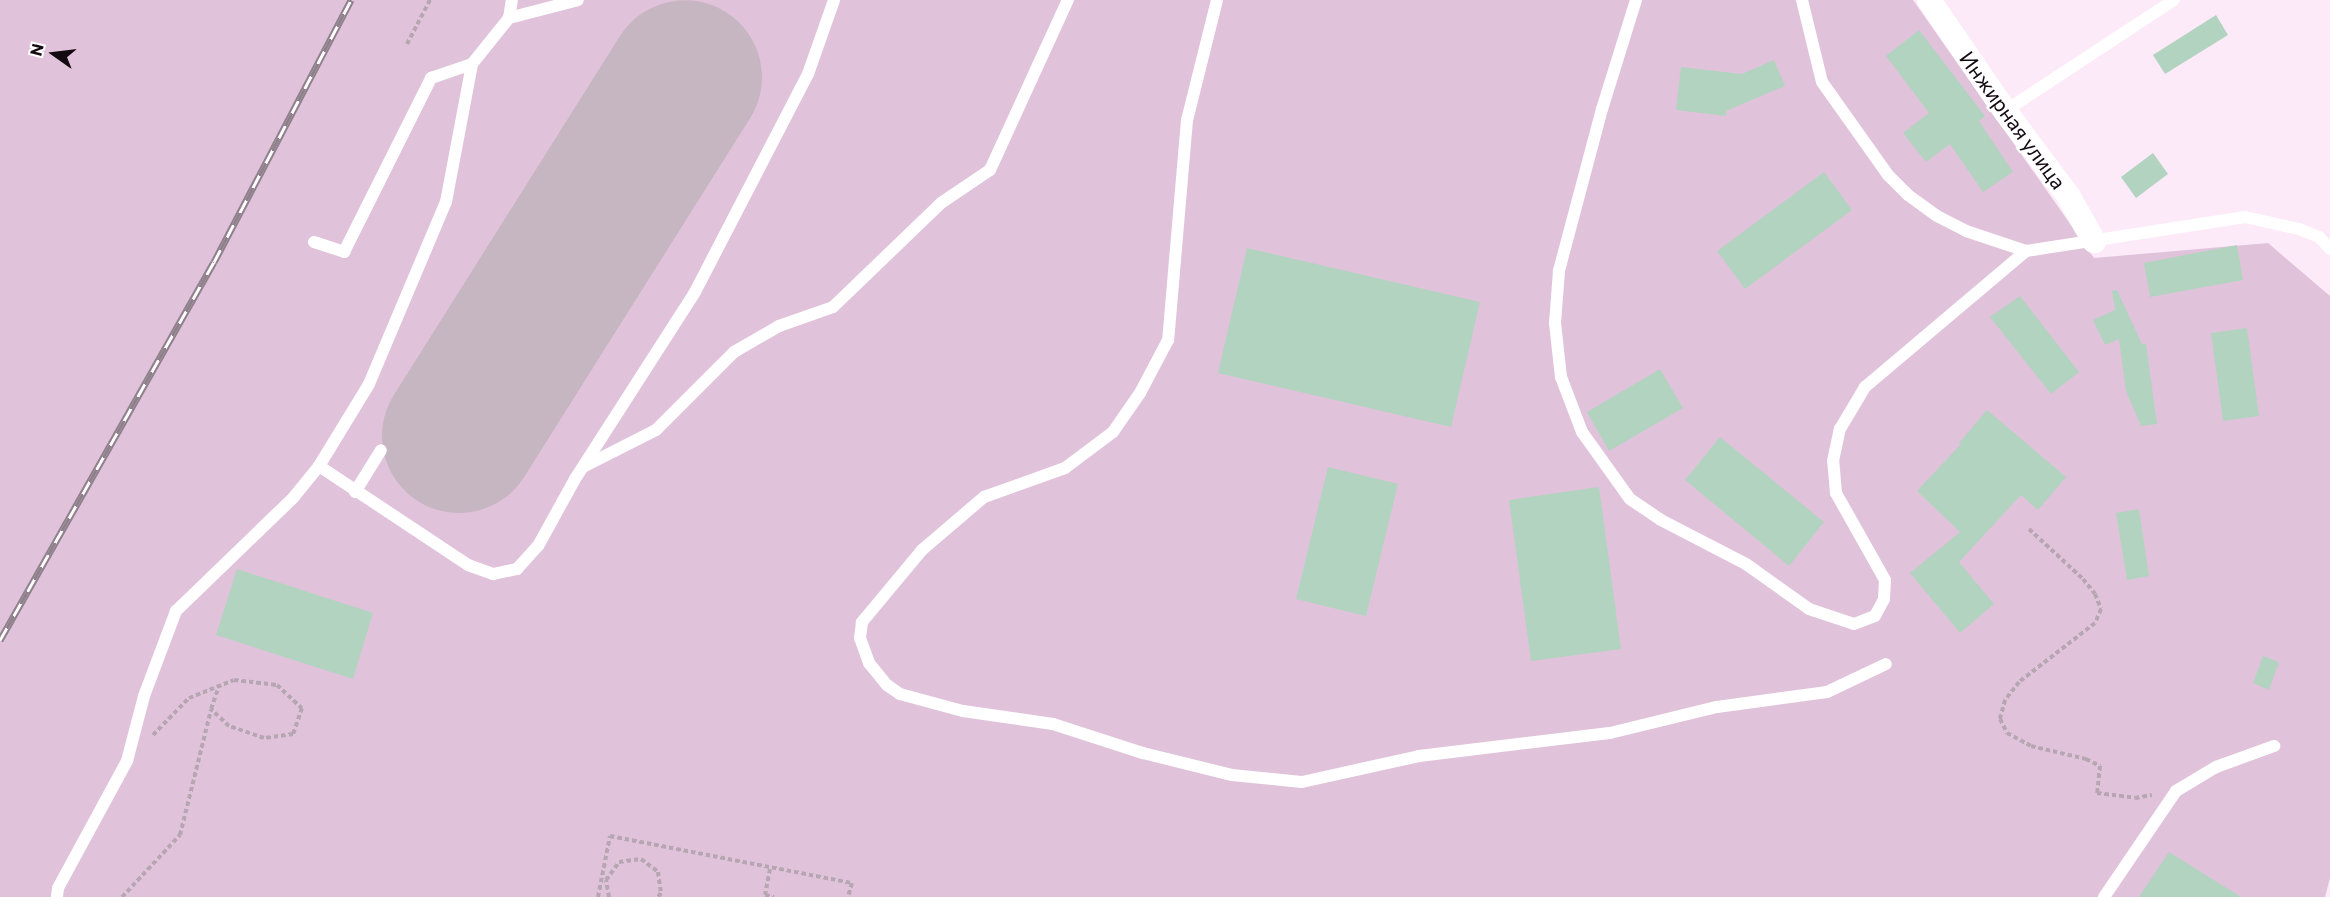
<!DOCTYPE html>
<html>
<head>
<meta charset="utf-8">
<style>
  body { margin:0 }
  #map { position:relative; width:2330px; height:897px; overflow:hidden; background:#fdeaf8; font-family:Commissioner,sans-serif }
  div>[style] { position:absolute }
  .green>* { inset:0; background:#e0c3da }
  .runway>* { height:154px; margin:-77px; padding:0 77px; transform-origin:77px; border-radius:77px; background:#c6b6c2 }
  .building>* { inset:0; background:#b1d3bf }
  .path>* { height:4px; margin-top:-2px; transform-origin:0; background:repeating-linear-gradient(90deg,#b6a6b2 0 4.5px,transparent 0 7.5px) }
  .lane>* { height:12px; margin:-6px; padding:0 6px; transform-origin:6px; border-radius:6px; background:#fff }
  .street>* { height:24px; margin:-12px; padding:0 12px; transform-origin:12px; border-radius:12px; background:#fff }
  .rail>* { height:7px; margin-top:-3.5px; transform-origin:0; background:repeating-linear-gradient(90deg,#fefefe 0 14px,#8f818c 0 28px); box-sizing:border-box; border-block:2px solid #8f818c }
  span { translate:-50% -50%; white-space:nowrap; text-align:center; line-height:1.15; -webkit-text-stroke:4.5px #fefefe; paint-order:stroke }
  .street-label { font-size:21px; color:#130911 }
  .north { position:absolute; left:24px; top:24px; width:60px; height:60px; -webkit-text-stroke:4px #fefefe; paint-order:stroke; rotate:284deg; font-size:16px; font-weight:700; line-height:24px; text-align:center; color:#130911 }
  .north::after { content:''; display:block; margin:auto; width:21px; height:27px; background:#130911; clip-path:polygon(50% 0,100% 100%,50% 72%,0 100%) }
</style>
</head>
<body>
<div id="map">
  <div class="green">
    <div style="clip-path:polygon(0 0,1913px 0,2094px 258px,2268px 243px,2330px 296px,2330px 878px,2325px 897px,0 897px)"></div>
  </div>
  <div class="runway">
    <div style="left:459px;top:436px;width:424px;rotate:-57.8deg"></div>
  </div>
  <div class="building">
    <div style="clip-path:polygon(2216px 15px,2228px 35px,2165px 74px,2153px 55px)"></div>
    <div style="clip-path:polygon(1919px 30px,1985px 116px,1979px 121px,2013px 172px,1983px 192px,1950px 144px,1926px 162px,1903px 133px,1929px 113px,1886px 56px)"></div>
    <div style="clip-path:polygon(1774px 60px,1785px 86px,1726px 111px,1726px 116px,1676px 110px,1681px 67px,1742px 74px)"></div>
    <div style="clip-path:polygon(2153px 153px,2168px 174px,2136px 198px,2121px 177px)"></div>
    <div style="clip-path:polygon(1824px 172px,1852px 210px,1745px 289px,1717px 251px)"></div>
    <div style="clip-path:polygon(2237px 245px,2243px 280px,2150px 297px,2144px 263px)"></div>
    <div style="clip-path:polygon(1247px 248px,1480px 302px,1451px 427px,1218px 373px)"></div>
    <div style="clip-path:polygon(2117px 290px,2142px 344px,2146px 344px,2157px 424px,2141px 426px,2126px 391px,2119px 339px,2105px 345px,2093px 320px,2115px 310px,2112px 291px)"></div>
    <div style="clip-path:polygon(2020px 296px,2079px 372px,2051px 394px,1990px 317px)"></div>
    <div style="clip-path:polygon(2247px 328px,2259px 416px,2223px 421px,2211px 333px)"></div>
    <div style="clip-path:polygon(1660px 369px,1683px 408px,1609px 451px,1587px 412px)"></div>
    <div style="clip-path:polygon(1987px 410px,2066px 477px,2038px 510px,2021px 495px,1959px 562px,1994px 604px,1960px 633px,1910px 573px,1960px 532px,1917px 491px,1961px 444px,1959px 443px)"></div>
    <div style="clip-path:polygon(1720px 437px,1824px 522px,1789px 566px,1685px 480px)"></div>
    <div style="clip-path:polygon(1328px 467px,1398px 484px,1366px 616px,1296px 599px)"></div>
    <div style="clip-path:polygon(1599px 487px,1621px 649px,1531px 661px,1509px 500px)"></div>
    <div style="clip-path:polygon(2139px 509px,2149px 576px,2127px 580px,2116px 513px)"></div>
    <div style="clip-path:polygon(237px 569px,373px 613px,353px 679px,216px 635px)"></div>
    <div style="clip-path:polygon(2263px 656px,2279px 662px,2269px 690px,2253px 683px)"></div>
    <div style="clip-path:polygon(2169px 852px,2241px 897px,2139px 897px)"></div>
  </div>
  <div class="path">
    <div style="left:407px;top:44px;width:50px;rotate:-62.4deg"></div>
    <div style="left:2029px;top:529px;width:74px;rotate:42.8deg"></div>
    <div style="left:2083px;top:579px;width:19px;rotate:51deg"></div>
    <div style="left:2095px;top:594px;width:16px;rotate:68deg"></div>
    <div style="left:2101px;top:609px;width:15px;rotate:113deg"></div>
    <div style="left:2095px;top:623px;width:96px;rotate:142.2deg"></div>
    <div style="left:2019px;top:682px;width:23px;rotate:128deg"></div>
    <div style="left:2005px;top:700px;width:20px;rotate:105deg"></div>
    <div style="left:2000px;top:719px;width:16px;rotate:63deg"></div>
    <div style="left:2007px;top:733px;width:27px;rotate:28deg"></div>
    <div style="left:2031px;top:746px;width:57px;rotate:13.3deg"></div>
    <div style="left:2086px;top:759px;width:16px;rotate:27deg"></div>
    <div style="left:2100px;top:766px;width:27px;rotate:96deg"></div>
    <div style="left:2097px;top:793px;width:38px;rotate:7deg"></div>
    <div style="left:2135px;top:798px;width:17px;rotate:-10deg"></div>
    <div style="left:153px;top:735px;width:52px;rotate:-45.8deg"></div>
    <div style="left:189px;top:698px;width:48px;rotate:-21.8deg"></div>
    <div style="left:234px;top:680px;width:43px;rotate:6.6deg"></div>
    <div style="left:277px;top:685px;width:34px;rotate:43deg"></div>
    <div style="left:302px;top:708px;width:28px;rotate:109deg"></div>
    <div style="left:293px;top:734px;width:29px;rotate:172deg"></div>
    <div style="left:264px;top:738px;width:37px;rotate:-161deg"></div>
    <div style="left:229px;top:726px;width:25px;rotate:-137deg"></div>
    <div style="left:211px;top:709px;width:24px;rotate:-71deg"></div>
    <div style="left:770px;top:869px;width:26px;rotate:101deg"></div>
    <div style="left:765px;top:895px;width:9px;rotate:13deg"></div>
    <div style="left:122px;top:897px;width:85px;rotate:-46.9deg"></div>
    <div style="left:180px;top:835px;width:129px;rotate:-76.1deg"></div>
    <div style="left:598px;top:897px;width:62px;rotate:-78.9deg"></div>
    <div style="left:610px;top:836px;width:247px;rotate:11deg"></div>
    <div style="left:852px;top:883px;width:15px;rotate:106deg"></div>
    <div style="left:609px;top:897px;width:17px;rotate:-100deg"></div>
    <div style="left:606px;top:880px;width:22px;rotate:-54deg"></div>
    <div style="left:619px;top:862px;width:22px;rotate:-8deg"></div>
    <div style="left:641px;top:859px;width:21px;rotate:37deg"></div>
    <div style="left:658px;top:872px;width:21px;rotate:82deg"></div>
    <div style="left:661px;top:893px;width:5px;rotate:127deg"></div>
  </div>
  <div class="lane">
    <div style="left:1217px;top:0;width:124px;rotate:104deg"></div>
    <div style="left:1187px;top:120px;width:221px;rotate:94.9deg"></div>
    <div style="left:1168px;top:340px;width:60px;rotate:117.8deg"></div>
    <div style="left:1140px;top:393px;width:47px;rotate:124.7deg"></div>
    <div style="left:1113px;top:432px;width:60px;rotate:143.1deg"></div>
    <div style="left:1065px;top:468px;width:86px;rotate:160.3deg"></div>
    <div style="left:984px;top:497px;width:82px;rotate:139.5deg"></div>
    <div style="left:922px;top:550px;width:94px;rotate:129.8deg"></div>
    <div style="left:862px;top:622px;width:16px;rotate:97deg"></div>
    <div style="left:860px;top:638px;width:27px;rotate:70deg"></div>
    <div style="left:869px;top:663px;width:28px;rotate:51deg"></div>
    <div style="left:887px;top:685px;width:16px;rotate:35deg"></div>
    <div style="left:900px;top:694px;width:65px;rotate:15.1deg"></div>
    <div style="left:963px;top:711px;width:91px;rotate:8.2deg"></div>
    <div style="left:1053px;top:724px;width:95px;rotate:17.9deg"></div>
    <div style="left:1143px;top:753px;width:92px;rotate:13.9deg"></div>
    <div style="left:1232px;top:775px;width:70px;rotate:5.7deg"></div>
    <div style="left:1302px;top:782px;width:120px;rotate:-12.5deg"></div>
    <div style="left:1419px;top:756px;width:192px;rotate:-6.9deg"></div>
    <div style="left:1610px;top:733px;width:110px;rotate:-13.7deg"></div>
    <div style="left:1717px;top:707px;width:111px;rotate:-7.8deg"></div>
    <div style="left:1827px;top:692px;width:65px;rotate:-25.4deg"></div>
    <div style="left:1636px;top:0;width:114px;rotate:107.3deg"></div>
    <div style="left:1602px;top:109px;width:168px;rotate:104.9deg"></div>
    <div style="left:1559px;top:271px;width:52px;rotate:94.4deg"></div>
    <div style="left:1555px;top:323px;width:54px;rotate:83.7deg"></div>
    <div style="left:1561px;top:377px;width:59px;rotate:69.1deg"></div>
    <div style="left:1582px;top:432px;width:82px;rotate:54.4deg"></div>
    <div style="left:1630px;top:499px;width:37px;rotate:34deg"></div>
    <div style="left:1661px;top:520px;width:96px;rotate:27.4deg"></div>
    <div style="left:1746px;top:564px;width:77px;rotate:35.5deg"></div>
    <div style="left:1809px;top:609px;width:47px;rotate:18.4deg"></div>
    <div style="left:1854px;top:624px;width:22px;rotate:-21deg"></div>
    <div style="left:1875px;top:616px;width:19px;rotate:-62deg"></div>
    <div style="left:1884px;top:599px;width:19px;rotate:-87deg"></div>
    <div style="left:1885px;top:580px;width:100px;rotate:-119.4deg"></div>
    <div style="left:1836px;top:493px;width:32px;rotate:-95deg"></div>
    <div style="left:1833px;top:461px;width:33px;rotate:-78deg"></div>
    <div style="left:1840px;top:429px;width:49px;rotate:-59.2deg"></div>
    <div style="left:1865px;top:387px;width:211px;rotate:-40.2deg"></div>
    <div style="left:2026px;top:251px;width:222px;rotate:-8.8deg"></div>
    <div style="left:2245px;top:217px;width:55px;rotate:12.5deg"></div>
    <div style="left:2299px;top:229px;width:22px;rotate:22deg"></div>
    <div style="left:2319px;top:237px;width:16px;rotate:47deg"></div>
    <div style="left:1802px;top:0;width:84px;rotate:76.3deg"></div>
    <div style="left:1822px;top:82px;width:114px;rotate:54.6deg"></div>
    <div style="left:1888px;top:175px;width:28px;rotate:45deg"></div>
    <div style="left:1908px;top:195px;width:36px;rotate:36deg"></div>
    <div style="left:1937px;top:216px;width:33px;rotate:27deg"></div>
    <div style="left:1966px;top:231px;width:63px;rotate:18.4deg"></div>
    <div style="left:509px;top:18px;width:18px;rotate:-81deg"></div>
    <div style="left:2005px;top:111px;width:202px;rotate:-33.3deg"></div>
    <div style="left:314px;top:242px;width:32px;rotate:18deg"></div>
    <div style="left:344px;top:252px;width:195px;rotate:-63.4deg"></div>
    <div style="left:431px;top:78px;width:43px;rotate:-18.9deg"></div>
    <div style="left:319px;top:466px;width:96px;rotate:-58.6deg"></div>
    <div style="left:369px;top:384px;width:198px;rotate:-67.1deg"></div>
    <div style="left:446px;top:202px;width:140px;rotate:-79.3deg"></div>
    <div style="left:472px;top:64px;width:59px;rotate:-51.2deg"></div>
    <div style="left:509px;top:18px;width:71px;rotate:-14.6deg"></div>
    <div style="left:583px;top:467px;width:82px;rotate:-26.9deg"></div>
    <div style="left:656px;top:430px;width:110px;rotate:-45deg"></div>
    <div style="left:734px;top:352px;width:52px;rotate:-30deg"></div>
    <div style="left:779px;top:326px;width:57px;rotate:-19.4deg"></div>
    <div style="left:833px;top:307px;width:150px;rotate:-43.9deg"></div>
    <div style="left:941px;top:203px;width:59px;rotate:-34deg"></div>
    <div style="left:990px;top:170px;width:187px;rotate:-65.4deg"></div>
    <div style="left:355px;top:492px;width:49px;rotate:-58.2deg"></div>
    <div style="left:57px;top:897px;width:9px;rotate:-84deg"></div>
    <div style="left:58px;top:888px;width:145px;rotate:-61.5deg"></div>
    <div style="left:127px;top:761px;width:67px;rotate:-75.3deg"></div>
    <div style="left:144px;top:696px;width:91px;rotate:-69.4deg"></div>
    <div style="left:176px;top:611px;width:163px;rotate:-44deg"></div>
    <div style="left:293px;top:498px;width:41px;rotate:-50.9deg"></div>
    <div style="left:319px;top:466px;width:179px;rotate:33.6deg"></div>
    <div style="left:468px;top:565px;width:27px;rotate:20deg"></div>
    <div style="left:493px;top:574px;width:25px;rotate:-12deg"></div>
    <div style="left:517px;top:569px;width:31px;rotate:-48deg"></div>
    <div style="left:538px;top:546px;width:77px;rotate:-61.1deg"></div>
    <div style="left:575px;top:479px;width:222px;rotate:-57.3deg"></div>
    <div style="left:695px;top:292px;width:246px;rotate:-62.6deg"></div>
    <div style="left:808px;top:74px;width:78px;rotate:-70.6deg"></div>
    <div style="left:2104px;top:897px;width:128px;rotate:-55.8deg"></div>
    <div style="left:2176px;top:791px;width:47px;rotate:-31deg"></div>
    <div style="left:2216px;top:767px;width:62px;rotate:-19.9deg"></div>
  </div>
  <div class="street">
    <div style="left:1929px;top:0;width:135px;rotate:55.6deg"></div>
    <div style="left:2005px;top:111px;width:107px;rotate:53.3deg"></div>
    <div style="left:2069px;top:197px;width:51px;rotate:60.4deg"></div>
  </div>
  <div class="rail">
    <div style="left:0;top:640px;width:434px;rotate:-60.5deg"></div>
    <div style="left:214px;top:262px;width:296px;rotate:-62.4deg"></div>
  </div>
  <div class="street-label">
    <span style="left:2013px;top:120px;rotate:54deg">Инжирная улица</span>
  </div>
  <div class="north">N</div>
</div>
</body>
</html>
